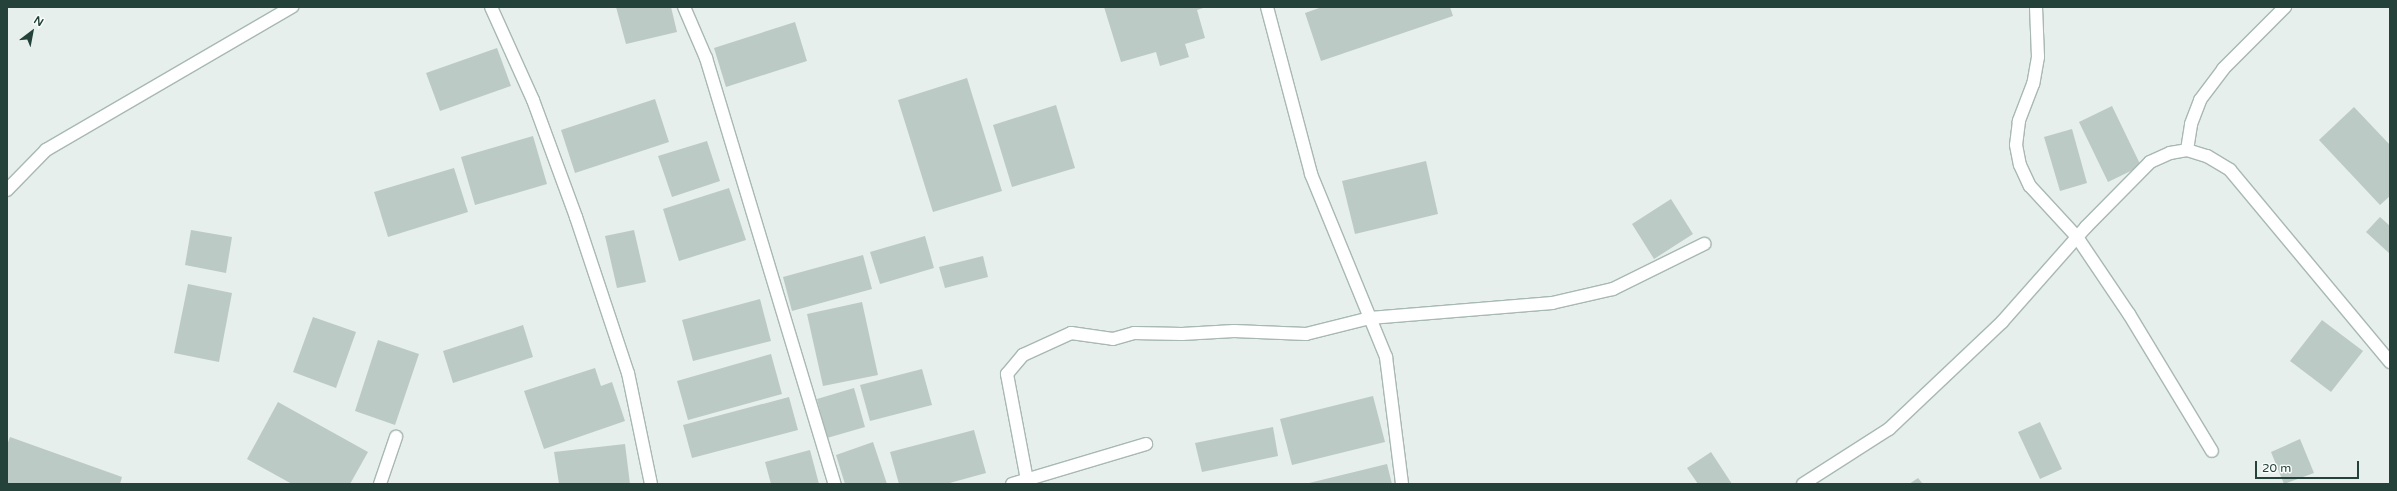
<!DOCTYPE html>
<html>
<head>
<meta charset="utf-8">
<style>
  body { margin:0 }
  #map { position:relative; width:2397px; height:491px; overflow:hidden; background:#e6efeb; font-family:"Varela Round",sans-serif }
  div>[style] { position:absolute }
  .building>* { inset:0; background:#bbcac4 }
  .roads { filter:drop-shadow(1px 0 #a8b8b2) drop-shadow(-1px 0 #a8b8b2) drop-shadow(0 1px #a8b8b2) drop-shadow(0 -1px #a8b8b2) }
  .minor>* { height:12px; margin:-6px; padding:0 6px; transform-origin:6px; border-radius:6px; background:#fff }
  span { translate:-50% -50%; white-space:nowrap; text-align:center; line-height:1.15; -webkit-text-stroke:3px #f7fbf9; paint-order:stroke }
  .frame { position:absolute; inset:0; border:8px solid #24423a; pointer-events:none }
  .north { position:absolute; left:12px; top:12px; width:40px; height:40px; -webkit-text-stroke:3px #f7fbf9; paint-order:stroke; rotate:32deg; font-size:11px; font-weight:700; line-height:16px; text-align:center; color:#24423a }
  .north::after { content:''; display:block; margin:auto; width:14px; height:18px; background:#24423a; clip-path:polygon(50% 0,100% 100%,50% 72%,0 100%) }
  .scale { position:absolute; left:2255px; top:461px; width:104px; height:18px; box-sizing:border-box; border:2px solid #24423a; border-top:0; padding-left:5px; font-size:12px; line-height:14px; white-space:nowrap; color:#24423a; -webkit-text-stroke:3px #f7fbf9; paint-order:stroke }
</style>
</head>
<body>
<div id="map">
  <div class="building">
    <div style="clip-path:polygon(616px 7px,671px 7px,677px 32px,626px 44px)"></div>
    <div style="clip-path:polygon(1104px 7px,1206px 7px,1197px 10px,1205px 38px,1185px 44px,1189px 57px,1160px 66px,1156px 52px,1121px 62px)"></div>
    <div style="clip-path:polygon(1322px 7px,1450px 7px,1453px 16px,1321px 61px,1305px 13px)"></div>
    <div style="clip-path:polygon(795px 22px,807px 61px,726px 87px,714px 48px)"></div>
    <div style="clip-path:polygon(497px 48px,511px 86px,440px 111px,426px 73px)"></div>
    <div style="clip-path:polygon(967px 78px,1002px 191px,933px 212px,898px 100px)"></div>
    <div style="clip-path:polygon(655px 99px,669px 142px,575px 173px,561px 130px)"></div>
    <div style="clip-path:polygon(1056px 105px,1075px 168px,1012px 187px,993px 125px)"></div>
    <div style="clip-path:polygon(2112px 106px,2141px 166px,2108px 182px,2079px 122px)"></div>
    <div style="clip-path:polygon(2354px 107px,2390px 145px,2390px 196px,2380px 205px,2319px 140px)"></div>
    <div style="clip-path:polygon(2072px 129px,2087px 183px,2060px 191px,2044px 137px)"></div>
    <div style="clip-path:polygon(533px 136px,547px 184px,475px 205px,461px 157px)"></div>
    <div style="clip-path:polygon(707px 141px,720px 181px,672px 197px,658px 156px)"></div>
    <div style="clip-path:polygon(1426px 161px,1438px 214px,1355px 234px,1342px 181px)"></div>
    <div style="clip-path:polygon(454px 168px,468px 212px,388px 237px,374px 192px)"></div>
    <div style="clip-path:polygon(729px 188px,746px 240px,679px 261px,663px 209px)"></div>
    <div style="clip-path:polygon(1671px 199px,1693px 234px,1654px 259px,1632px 224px)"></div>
    <div style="clip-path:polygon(2380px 217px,2390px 226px,2390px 254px,2366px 232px)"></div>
    <div style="clip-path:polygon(191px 230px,232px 237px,226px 273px,185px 265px)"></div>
    <div style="clip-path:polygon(634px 230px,646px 282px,617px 288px,605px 236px)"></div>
    <div style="clip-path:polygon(925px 236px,934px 268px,880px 284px,870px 252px)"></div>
    <div style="clip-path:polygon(863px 255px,872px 289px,792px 311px,783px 277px)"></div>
    <div style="clip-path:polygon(983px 256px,988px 277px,945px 288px,939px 267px)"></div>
    <div style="clip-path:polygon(188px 284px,232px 293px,219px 362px,174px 353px)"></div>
    <div style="clip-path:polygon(760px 299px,771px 341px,693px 361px,682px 320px)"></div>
    <div style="clip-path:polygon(862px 302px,878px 375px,823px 386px,807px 314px)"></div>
    <div style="clip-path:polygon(313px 317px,356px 332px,336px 388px,293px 372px)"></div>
    <div style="clip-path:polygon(2322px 320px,2363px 351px,2331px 392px,2290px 361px)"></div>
    <div style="clip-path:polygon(523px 325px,533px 357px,453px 383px,443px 351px)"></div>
    <div style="clip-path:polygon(378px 340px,419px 354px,395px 425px,355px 411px)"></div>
    <div style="clip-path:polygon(771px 354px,782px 394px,688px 420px,677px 381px)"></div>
    <div style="clip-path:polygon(595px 368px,601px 386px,612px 382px,625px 421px,544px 449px,524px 391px)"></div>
    <div style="clip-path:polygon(922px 369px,932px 405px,870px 421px,860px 385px)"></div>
    <div style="clip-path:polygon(854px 388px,865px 427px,827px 438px,817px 399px)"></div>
    <div style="clip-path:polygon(1373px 396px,1385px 442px,1292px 465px,1280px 419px)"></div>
    <div style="clip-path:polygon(789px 397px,798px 430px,692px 458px,683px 425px)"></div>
    <div style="clip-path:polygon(278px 402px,368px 452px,350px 484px,292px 484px,247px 459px)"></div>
    <div style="clip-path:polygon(2040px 422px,2062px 469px,2040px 479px,2018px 432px)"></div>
    <div style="clip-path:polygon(1273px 427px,1278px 456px,1202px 472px,1195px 443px)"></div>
    <div style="clip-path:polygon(974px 430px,986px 473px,946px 484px,899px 484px,890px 452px)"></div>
    <div style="clip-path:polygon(10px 437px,122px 477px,120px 484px,7px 483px,7px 445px)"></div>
    <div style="clip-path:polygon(2300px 439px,2314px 473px,2284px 484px,2271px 452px)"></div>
    <div style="clip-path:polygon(873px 442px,887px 484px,845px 484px,836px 455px)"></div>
    <div style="clip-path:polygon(625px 444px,630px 484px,559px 484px,554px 452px)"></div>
    <div style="clip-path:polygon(810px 450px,819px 484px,771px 484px,765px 462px)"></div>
    <div style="clip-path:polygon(1711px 452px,1732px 484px,1698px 484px,1687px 468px)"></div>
    <div style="clip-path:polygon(1387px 464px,1392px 484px,1309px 484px,1309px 483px)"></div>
    <div style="clip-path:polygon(1918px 478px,1923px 484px,1909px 484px)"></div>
  </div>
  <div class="roads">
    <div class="minor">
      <div style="left:491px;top:7px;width:102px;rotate:65.7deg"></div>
      <div style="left:533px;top:100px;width:125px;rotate:69.8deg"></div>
      <div style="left:576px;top:217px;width:164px;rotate:71.6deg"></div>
      <div style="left:628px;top:373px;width:113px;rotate:78.3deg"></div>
      <div style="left:684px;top:7px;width:56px;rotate:66.7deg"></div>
      <div style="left:706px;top:58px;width:445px;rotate:73.2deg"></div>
      <div style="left:1267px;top:7px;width:173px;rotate:75.2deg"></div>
      <div style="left:1311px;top:174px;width:198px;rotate:67.7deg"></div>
      <div style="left:1386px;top:357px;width:128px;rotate:82.8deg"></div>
      <div style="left:2036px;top:7px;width:50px;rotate:87.7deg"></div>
      <div style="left:2038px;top:57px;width:27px;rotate:100deg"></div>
      <div style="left:2033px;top:84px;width:40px;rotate:111deg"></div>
      <div style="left:2019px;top:121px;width:24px;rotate:97deg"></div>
      <div style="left:2016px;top:145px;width:20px;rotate:79deg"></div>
      <div style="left:2020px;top:165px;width:23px;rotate:65deg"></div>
      <div style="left:2030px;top:186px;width:69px;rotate:47.3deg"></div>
      <div style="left:2077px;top:237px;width:93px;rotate:56deg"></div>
      <div style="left:2129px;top:314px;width:160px;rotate:58.8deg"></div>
      <div style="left:2187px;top:150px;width:26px;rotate:-81deg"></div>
      <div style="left:2191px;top:124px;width:26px;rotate:-69deg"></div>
      <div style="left:2200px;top:100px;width:39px;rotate:-53deg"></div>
      <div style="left:2223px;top:69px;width:88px;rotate:-45deg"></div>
      <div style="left:7px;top:190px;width:56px;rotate:-45.7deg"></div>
      <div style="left:46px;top:150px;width:285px;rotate:-30.2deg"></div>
      <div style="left:1027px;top:480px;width:108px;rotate:-100.7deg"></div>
      <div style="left:1007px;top:374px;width:25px;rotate:-50deg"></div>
      <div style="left:1023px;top:355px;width:53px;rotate:-24.6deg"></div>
      <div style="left:1071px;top:333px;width:42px;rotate:8.1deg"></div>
      <div style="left:1113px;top:339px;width:22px;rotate:-16deg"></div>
      <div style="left:1134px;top:333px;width:48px;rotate:1.2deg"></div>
      <div style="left:1182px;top:334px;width:52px;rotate:-3.3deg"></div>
      <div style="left:1234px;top:331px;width:72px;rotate:2.4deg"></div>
      <div style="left:1306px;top:334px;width:66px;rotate:-14deg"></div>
      <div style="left:1370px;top:318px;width:183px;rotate:-4.7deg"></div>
      <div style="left:1552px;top:303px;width:63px;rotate:-12.9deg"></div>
      <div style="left:1613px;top:289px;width:102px;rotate:-26.3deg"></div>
      <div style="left:380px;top:484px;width:50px;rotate:-71.2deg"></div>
      <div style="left:1012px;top:484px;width:140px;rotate:-16.6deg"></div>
      <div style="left:1803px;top:484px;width:102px;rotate:-32.6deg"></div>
      <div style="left:1889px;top:429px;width:156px;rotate:-43.4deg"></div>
      <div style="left:2002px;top:322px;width:127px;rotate:-48.5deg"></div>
      <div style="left:2086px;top:227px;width:91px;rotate:-45.4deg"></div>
      <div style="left:2150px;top:162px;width:22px;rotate:-24deg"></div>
      <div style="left:2170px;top:153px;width:17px;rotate:-10deg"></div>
      <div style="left:2187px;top:150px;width:21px;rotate:17deg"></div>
      <div style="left:2207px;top:156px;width:27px;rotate:31deg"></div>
      <div style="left:2230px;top:170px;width:250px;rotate:50.2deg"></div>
    </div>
  </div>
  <div class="frame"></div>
  <div class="north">N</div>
  <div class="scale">20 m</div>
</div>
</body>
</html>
